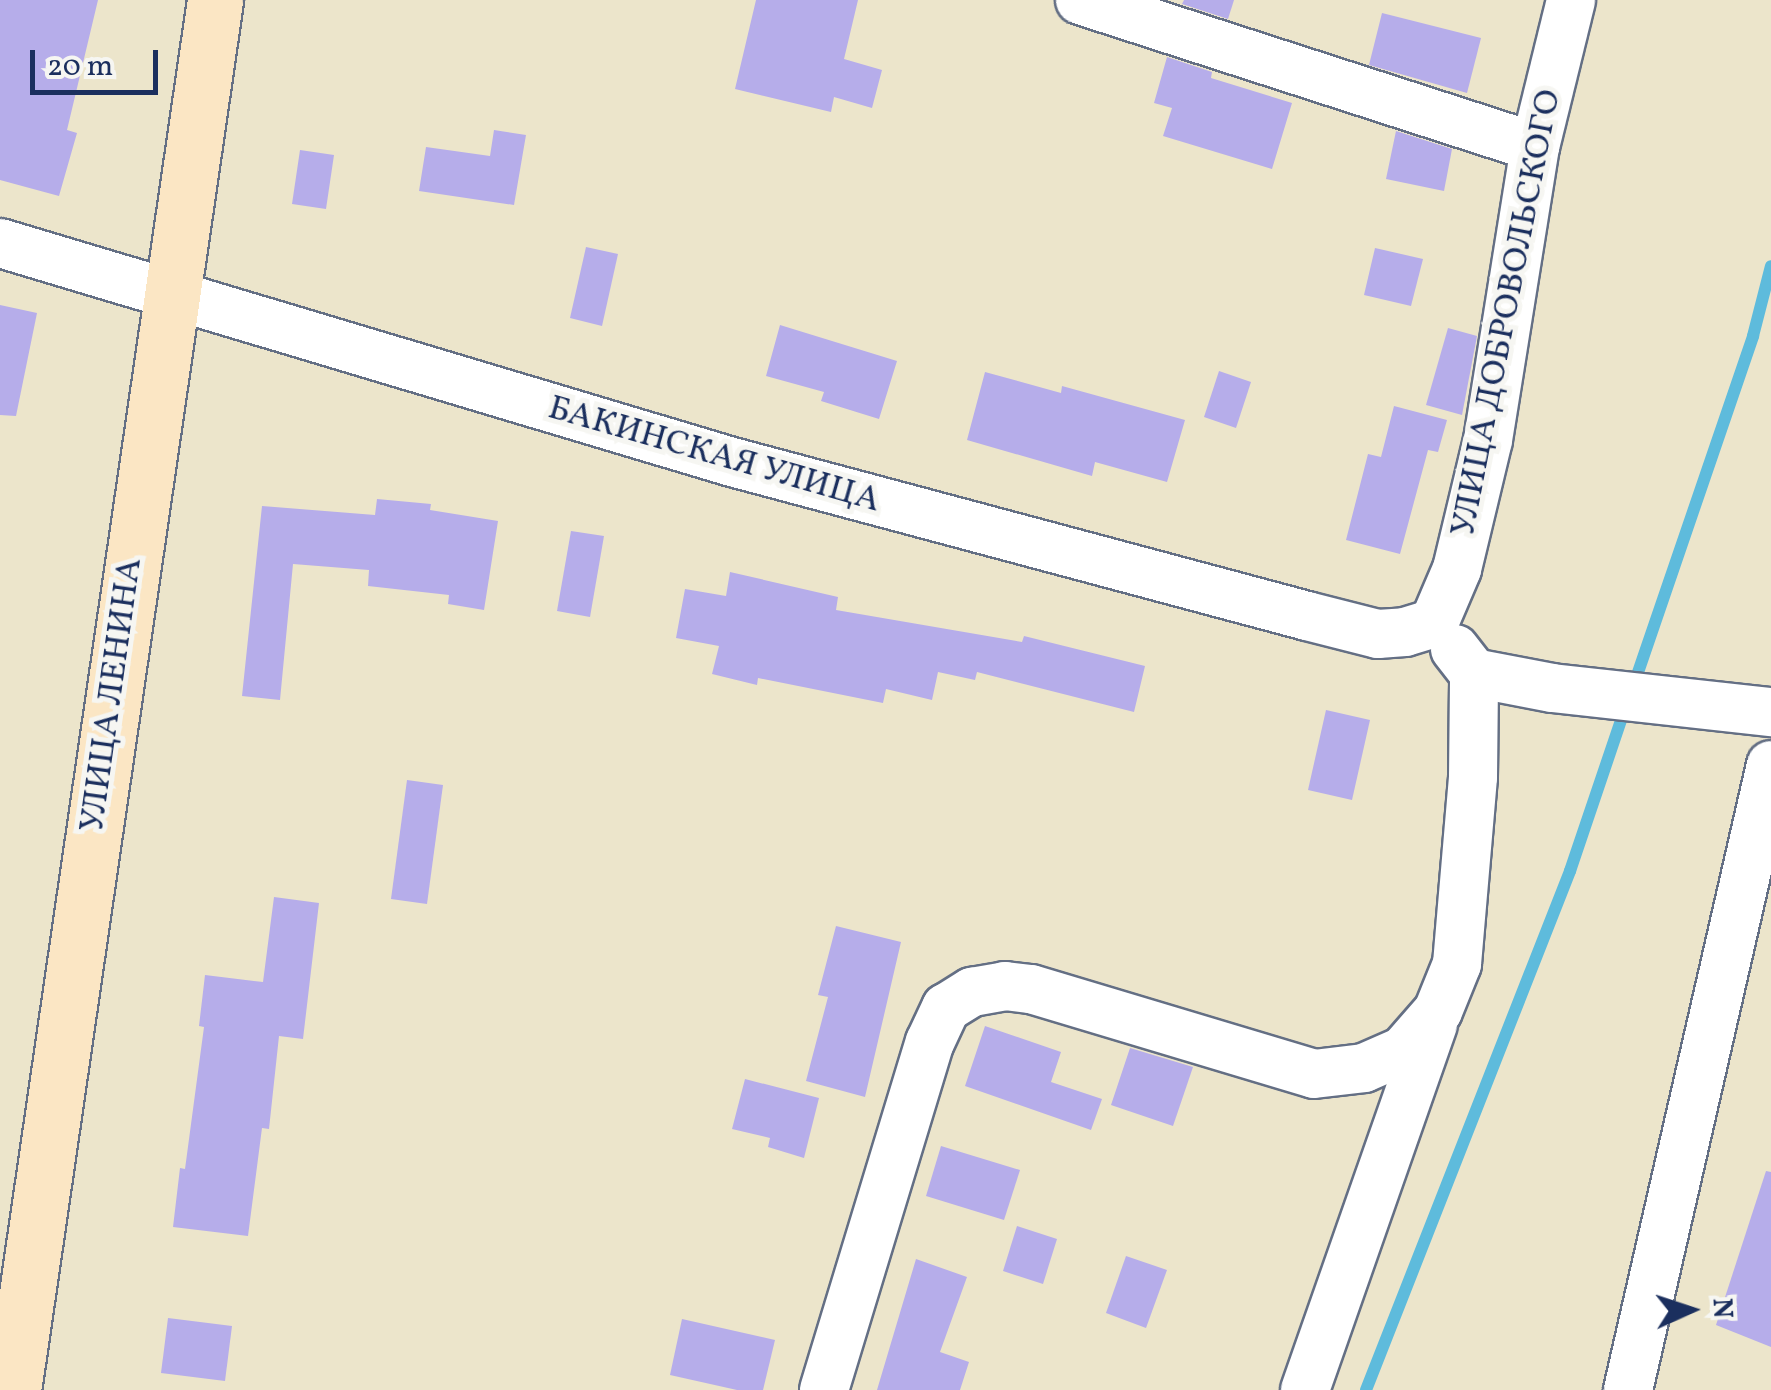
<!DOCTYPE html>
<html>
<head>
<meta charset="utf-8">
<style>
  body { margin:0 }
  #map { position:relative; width:1771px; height:1390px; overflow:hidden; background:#ece5cb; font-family:Vollkorn,serif }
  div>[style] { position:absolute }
  .stream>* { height:12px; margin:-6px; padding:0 6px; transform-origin:6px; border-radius:6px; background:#5ebbdc }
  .building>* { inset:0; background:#b6adea }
  .roads { filter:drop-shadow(2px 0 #646f84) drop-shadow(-2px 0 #646f84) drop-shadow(0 2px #646f84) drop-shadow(0 -2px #646f84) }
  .street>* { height:48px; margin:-24px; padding:0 24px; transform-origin:24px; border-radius:24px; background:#fff }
  .secondary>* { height:55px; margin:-27.5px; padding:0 27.5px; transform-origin:27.5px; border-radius:27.5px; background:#fbe6c4 }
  span { translate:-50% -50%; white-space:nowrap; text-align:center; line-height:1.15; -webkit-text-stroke:10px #f6f6f2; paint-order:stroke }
  .street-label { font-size:35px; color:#1b2f5e }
  .north { position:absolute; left:1641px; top:1260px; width:100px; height:100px; -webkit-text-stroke:8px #f6f6f2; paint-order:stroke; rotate:87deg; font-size:28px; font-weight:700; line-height:40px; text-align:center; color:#1b2f5e }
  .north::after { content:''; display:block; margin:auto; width:35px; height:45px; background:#1b2f5e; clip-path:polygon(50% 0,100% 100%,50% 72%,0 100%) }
  .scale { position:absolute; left:30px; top:50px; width:128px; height:45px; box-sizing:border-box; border:5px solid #1b2f5e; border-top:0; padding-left:12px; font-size:30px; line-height:35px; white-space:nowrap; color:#1b2f5e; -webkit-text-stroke:8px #f6f6f2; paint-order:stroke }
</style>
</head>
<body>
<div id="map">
  <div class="stream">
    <div style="left:1633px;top:687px;width:371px;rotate:-71.1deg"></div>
    <div style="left:1753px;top:336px;width:72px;rotate:-75.6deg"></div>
    <div style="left:1366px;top:1390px;width:558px;rotate:-68.54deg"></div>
    <div style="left:1570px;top:871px;width:174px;rotate:-71.3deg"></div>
  </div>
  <div class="building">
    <div style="clip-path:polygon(0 0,98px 0,67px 130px,77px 133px,59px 196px,0 180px)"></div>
    <div style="clip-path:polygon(756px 0,858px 0,844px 59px,882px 70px,872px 108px,834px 97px,831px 112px,735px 89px)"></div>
    <div style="clip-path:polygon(1184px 0,1234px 0,1228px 19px,1182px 4px)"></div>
    <div style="clip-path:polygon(1382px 13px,1481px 38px,1467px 93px,1369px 65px)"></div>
    <div style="clip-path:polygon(1167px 57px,1212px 72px,1211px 78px,1292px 103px,1272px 169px,1163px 136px,1172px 108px,1154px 103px)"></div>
    <div style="clip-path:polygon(494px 130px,526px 135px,514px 205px,419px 191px,426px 147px,490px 156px)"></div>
    <div style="clip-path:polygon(1396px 131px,1452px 149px,1444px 191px,1386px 179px)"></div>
    <div style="clip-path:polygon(300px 150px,334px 155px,326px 209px,292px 204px)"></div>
    <div style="clip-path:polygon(586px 247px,618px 254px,602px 326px,570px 318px)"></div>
    <div style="clip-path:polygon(1375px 248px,1423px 259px,1411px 306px,1364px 295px)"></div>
    <div style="clip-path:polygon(0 305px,37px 313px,16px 416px,0 415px)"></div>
    <div style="clip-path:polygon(780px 325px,897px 361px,879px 419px,821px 401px,824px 392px,766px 376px)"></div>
    <div style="clip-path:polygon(1448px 328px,1477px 336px,1462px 415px,1426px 405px)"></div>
    <div style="clip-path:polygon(1219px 371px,1251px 382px,1236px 428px,1204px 417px)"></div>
    <div style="clip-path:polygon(985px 372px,1061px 393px,1062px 386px,1185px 420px,1167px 482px,1095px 462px,1092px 476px,967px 440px)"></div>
    <div style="clip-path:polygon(1394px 406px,1447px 420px,1438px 452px,1428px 450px,1400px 554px,1346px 540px,1368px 454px,1381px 457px)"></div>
    <div style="clip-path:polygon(377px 499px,431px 504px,430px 510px,498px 521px,484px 610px,448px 604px,449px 595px,368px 586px,369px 570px,293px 564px,280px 700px,242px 696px,262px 506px,375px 515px)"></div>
    <div style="clip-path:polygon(571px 531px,604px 536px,590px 617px,557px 611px)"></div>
    <div style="clip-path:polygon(730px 572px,838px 597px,836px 610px,1022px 642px,1024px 636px,1145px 666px,1134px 712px,977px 672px,975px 680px,938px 672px,932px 700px,886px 689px,883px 703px,758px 678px,757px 685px,712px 674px,719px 646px,676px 638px,685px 589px,726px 596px)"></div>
    <div style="clip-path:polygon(1326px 710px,1370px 720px,1352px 800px,1308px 790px)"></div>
    <div style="clip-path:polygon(407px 780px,443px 785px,427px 904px,391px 899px)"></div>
    <div style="clip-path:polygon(274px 897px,319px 903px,303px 1039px,279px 1036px,269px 1129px,262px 1128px,248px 1236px,173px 1227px,180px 1168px,185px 1169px,204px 1027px,199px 1026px,205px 975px,263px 982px)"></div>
    <div style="clip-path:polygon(836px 926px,901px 942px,865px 1097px,806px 1081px,828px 997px,818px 995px)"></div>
    <div style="clip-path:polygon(985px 1026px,1061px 1052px,1051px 1082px,1102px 1099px,1091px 1130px,965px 1086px)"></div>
    <div style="clip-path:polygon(1130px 1048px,1193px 1067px,1173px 1126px,1111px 1105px)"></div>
    <div style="clip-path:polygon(745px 1079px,819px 1098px,804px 1158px,768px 1147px,770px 1138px,732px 1129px)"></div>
    <div style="clip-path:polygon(941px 1146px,1020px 1170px,1004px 1220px,926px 1196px)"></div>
    <div style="clip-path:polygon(1766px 1171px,1771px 1172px,1771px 1347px,1716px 1325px)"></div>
    <div style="clip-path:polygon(1017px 1226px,1057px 1239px,1043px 1284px,1003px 1271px)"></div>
    <div style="clip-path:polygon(1126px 1256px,1167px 1270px,1146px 1328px,1106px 1313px)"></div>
    <div style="clip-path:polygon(916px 1259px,967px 1277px,940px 1352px,969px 1362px,960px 1390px,877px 1390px)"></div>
    <div style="clip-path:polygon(168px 1318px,232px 1326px,225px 1381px,161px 1373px)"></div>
    <div style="clip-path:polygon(682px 1319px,775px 1340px,763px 1390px,737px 1390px,670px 1375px)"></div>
  </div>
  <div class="roads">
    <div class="street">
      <div style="left:1080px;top:0;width:478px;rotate:17.9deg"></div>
      <div style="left:0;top:243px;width:764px;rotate:16.66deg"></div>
      <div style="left:732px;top:462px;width:595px;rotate:14.99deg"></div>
      <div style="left:1307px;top:616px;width:73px;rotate:14.2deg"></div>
      <div style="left:1378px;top:634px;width:27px;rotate:-4deg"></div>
      <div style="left:1405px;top:632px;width:30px;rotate:-17deg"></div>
      <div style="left:1434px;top:623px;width:59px;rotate:-66.9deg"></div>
      <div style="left:1457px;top:569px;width:133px;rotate:-76.5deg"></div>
      <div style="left:1488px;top:440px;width:297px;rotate:-80.9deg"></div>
      <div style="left:1535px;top:147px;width:151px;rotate:-76.2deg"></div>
      <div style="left:1455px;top:649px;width:31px;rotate:52deg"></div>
      <div style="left:1474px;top:673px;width:79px;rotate:10.9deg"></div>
      <div style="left:1552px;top:688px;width:220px;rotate:6.3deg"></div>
      <div style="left:824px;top:1390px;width:364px;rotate:-73.1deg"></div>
      <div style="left:930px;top:1042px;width:38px;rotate:-65deg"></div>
      <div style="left:946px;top:1008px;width:31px;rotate:-32deg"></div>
      <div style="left:972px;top:992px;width:34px;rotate:-10deg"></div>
      <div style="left:1005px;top:986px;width:26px;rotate:7deg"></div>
      <div style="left:1031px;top:989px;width:295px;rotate:16.7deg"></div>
      <div style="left:1314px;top:1074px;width:50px;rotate:-6.8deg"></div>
      <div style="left:1364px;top:1068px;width:43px;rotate:-23.6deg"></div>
      <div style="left:1403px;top:1051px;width:53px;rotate:-48.8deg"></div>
      <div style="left:1438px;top:1011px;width:51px;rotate:-68deg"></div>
      <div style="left:1457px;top:964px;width:188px;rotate:-85.1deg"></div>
      <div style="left:1473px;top:777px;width:104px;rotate:-89.4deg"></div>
      <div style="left:1305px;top:1390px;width:387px;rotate:-70.7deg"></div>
      <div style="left:1628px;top:1390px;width:641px;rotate:-77.11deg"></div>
    </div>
    <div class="secondary">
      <div style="left:13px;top:1390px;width:1405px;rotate:-81.73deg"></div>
    </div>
  </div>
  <div class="street-label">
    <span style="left:1507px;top:313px;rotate:-79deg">УЛИЦА ДОБРОВОЛЬСКОГО</span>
    <span style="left:714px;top:455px;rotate:16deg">БАКИНСКАЯ УЛИЦА</span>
    <span style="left:112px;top:695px;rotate:-82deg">УЛИЦА ЛЕНИНА</span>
  </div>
  <div class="north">N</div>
  <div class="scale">20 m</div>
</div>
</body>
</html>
